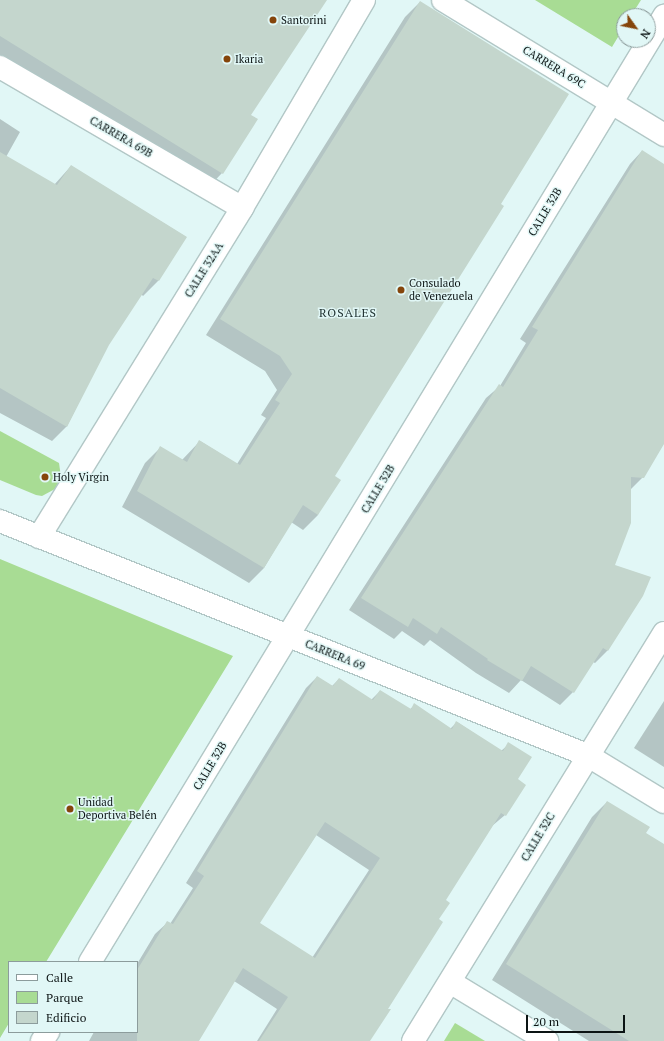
<!DOCTYPE html>
<html>
<head>
<meta charset="utf-8">
<style>
  body { margin:0 }
  #map { position:relative; width:664px; height:1041px; overflow:hidden; background:#e1f7f6; font-family:"PT Serif",serif }
  div>[style] { position:absolute }
  .green>* { inset:0; background:#a8dc94 }
  .shadow>* { inset:0; background:#0003 }
  .building>* { inset:0; background:#c4d6cd }
  .roads { filter:drop-shadow(1px 0 #b2c7c6) drop-shadow(-1px 0 #b2c7c6) drop-shadow(0 1px #b2c7c6) drop-shadow(0 -1px #b2c7c6) }
  .minor>* { height:22px; margin:-11px; padding:0 11px; transform-origin:11px; border-radius:11px; background:#fff }
  .dots>* { width:11px; height:11px; translate:-50% -50%; box-sizing:border-box; border:2px solid #e1f7f6; border-radius:50% }
  span { translate:-50% -50%; white-space:nowrap; text-align:center; line-height:1.15; -webkit-text-stroke:3px #e1f7f6; paint-order:stroke }
  .poi-label { font-size:11px; color:#0c1414 }
  .left { translate:0 -50%; text-align:left }
  .street-label { font-size:11px; color:#0c1414 }
  .neighbourhood-label { font-size:12px; color:#223433; letter-spacing:1px }
  .legend { position:absolute; left:8px; top:961px; width:130px; height:72px; box-sizing:border-box; background:#e1f7f6; border:1px solid #8c9c9c; margin:0; padding:5px 7px; list-style:none; font-size:12px; color:#0c1414 }
  .legend li { display:flex; align-items:center; gap:8px; height:20px }
  .legend b { width:20px; border:1px solid #8c9c9c }
  .north { position:absolute; left:616px; top:8px; width:40px; height:40px; box-sizing:border-box; background:#e1f7f6; border:1px solid #8c9c9c; border-radius:50%; rotate:123deg; font-size:11px; font-weight:700; line-height:16px; text-align:center; color:#0c1414 }
  .north::after { content:''; display:block; margin:auto; width:14px; height:18px; background:#85450b; clip-path:polygon(50% 0,100% 100%,50% 72%,0 100%) }
  .scale { position:absolute; left:526px; top:1015px; width:99px; height:18px; box-sizing:border-box; border:2px solid #0c1414; border-top:0; padding-left:5px; font-size:12px; line-height:14px; white-space:nowrap; color:#0c1414; -webkit-text-stroke:3px #e1f7f6; paint-order:stroke }
</style>
</head>
<body>
<div id="map">
  <div class="green">
    <div style="clip-path:polygon(535px 0,641px 0,631px 16px,624px 16px,624px 27px,612px 47px)"></div>
    <div style="clip-path:polygon(0 431px,59px 463px,61px 477px,55px 489px,42px 496px,36px 495px,0 480px)"></div>
    <div style="clip-path:polygon(0 559px,233px 656px,46px 962px,9px 962px,9px 1023px,0 1038px)"></div>
    <div style="clip-path:polygon(455px 1023px,485px 1041px,444px 1041px)"></div>
  </div>
  <div class="shadow">
    <div style="clip-path:polygon(0 0,325px 0,249px 115px,222px 173px,206px 190px,0 62px)"></div>
    <div style="clip-path:polygon(420px 2px,318px 515px,303px 530px,291px 522px,264px 568px,249px 583px,122px 507px,145px 463px,160px 448px,182px 460px,200px 441px,237px 464px,266px 418px,261px 415px,277px 390px,265px 371px,206px 335px,405px 17px)"></div>
    <div style="clip-path:polygon(0 119px,20px 132px,6px 157px,54px 185px,71px 166px,186px 237px,158px 281px,143px 296px,141px 294px,108px 344px,67px 426px,52px 441px,0 413px)"></div>
    <div style="clip-path:polygon(642px 151px,664px 165px,664px 443px,643px 477px,630px 490px,613px 566px,642px 596px,607px 651px,595px 663px,593px 662px,573px 692px,560px 705px,521px 680px,509px 693px,476px 673px,430px 640px,424px 646px,402px 631px,394px 639px,349px 610px,486px 398px,500px 386px,526px 343px,520px 339px,630px 164px)"></div>
    <div style="clip-path:polygon(evenodd,317px 677px,332px 686px,339px 679px,371px 700px,380px 691px,409px 710px,415px 705px,450px 729px,457px 722px,501px 751px,509px 744px,516px 779px,505px 815px,492px 826px,444px 901px,437px 920px,368px 1041px,257px 1041px,277px 1009px,234px 981px,198px 1041px,89px 1041px,94px 1032px,137px 1032px,137px 964px,155px 934px,167px 923px,170px 924px,193px 888px,186px 883px,306px 688px,317px 677px,316px 835px,369px 870px,312px 958px,259px 923px,316px 835px)"></div>
    <div style="clip-path:polygon(664px 701px,664px 767px,634px 748px)"></div>
    <div style="clip-path:polygon(607px 802px,645px 833px,664px 845px,664px 1041px,589px 1041px,492px 980px,592px 817px)"></div>
  </div>
  <div class="building">
    <div style="clip-path:polygon(0 0,327px 0,251px 115px,258px 119px,223px 174px,0 36px)"></div>
    <div style="clip-path:polygon(420px 1px,569px 94px,501px 204px,504px 206px,335px 476px,341px 480px,318px 515px,303px 505px,264px 568px,137px 491px,160px 446px,187px 462px,199px 440px,240px 465px,280px 403px,275px 400px,292px 374px,280px 356px,220px 319px)"></div>
    <div style="clip-path:polygon(642px 150px,664px 164px,664px 444px,644px 478px,631px 477px,631px 523px,615px 565px,651px 577px,643px 596px,608px 651px,603px 648px,574px 693px,531px 666px,522px 681px,487px 660px,488px 659px,441px 627px,437px 634px,413px 618px,408px 627px,361px 598px,499px 384px,503px 387px,538px 330px,532px 327px)"></div>
    <div style="clip-path:polygon(0 152px,57px 185px,71px 165px,187px 237px,159px 281px,153px 278px,109px 345px,67px 427px,0 388px)"></div>
    <div style="clip-path:polygon(evenodd,317px 676px,333px 686px,339px 678px,373px 700px,380px 690px,411px 709px,414px 703px,452px 729px,456px 721px,503px 751px,508px 742px,532px 757px,518px 779px,526px 785px,506px 816px,501px 813px,446px 900px,450px 903px,439px 919px,443px 922px,388px 1009px,391px 1009px,370px 1041px,259px 1041px,288px 997px,243px 968px,199px 1041px,137px 1041px,137px 970px,167px 921px,173px 924px,204px 876px,197px 871px,317px 676px,325px 822px,380px 858px,315px 958px,260px 923px,325px 822px)"></div>
    <div style="clip-path:polygon(607px 801px,650px 827px,646px 833px,664px 844px,664px 1041px,629px 1041px,506px 964px)"></div>
  </div>
  <div class="roads">
    <div class="minor">
      <div style="left:443px;top:0;width:259px;rotate:31.4deg"></div>
      <div style="left:0;top:67px;width:280px;rotate:30.2deg"></div>
      <div style="left:0;top:521px;width:632px;rotate:21.73deg"></div>
      <div style="left:587px;top:755px;width:90px;rotate:31.4deg"></div>
      <div style="left:39px;top:537px;width:387px;rotate:-58.3deg"></div>
      <div style="left:242px;top:208px;width:241px;rotate:-59.6deg"></div>
      <div style="left:90px;top:962px;width:1107px;rotate:-58.75deg"></div>
      <div style="left:450px;top:982px;width:114px;rotate:31.3deg"></div>
      <div style="left:42px;top:1041px;width:11px;rotate:-56deg"></div>
      <div style="left:413px;top:1041px;width:479px;rotate:-58.4deg"></div>
    </div>
  </div>
  <div class="dots">
    <div style="left:273px;top:20px;background:#85450b"></div>
    <div style="left:227px;top:59px;background:#85450b"></div>
    <div style="left:401px;top:290px;background:#85450b"></div>
    <div style="left:45px;top:477px;background:#85450b"></div>
    <div style="left:70px;top:809px;background:#85450b"></div>
  </div>
  <div class="poi-label">
    <span class="left" style="left:281px;top:20px">Santorini</span>
    <span class="left" style="left:235px;top:59px">Ikaria</span>
    <span class="left" style="left:409px;top:290px">Consulado<br>de Venezuela</span>
    <span class="left" style="left:53px;top:477px">Holy Virgin</span>
    <span class="left" style="left:78px;top:809px">Unidad<br>Deportiva Belén</span>
  </div>
  <div class="street-label">
    <span style="left:554px;top:67px;rotate:31deg">CARRERA 69C</span>
    <span style="left:121px;top:137px;rotate:30deg">CARRERA 69B</span>
    <span style="left:545px;top:212px;rotate:-59deg">CALLE 32B</span>
    <span style="left:204px;top:270px;rotate:-58deg">CALLE 32AA</span>
    <span style="left:378px;top:489px;rotate:-59deg">CALLE 32B</span>
    <span style="left:335px;top:655px;rotate:22deg">CARRERA 69</span>
    <span style="left:210px;top:766px;rotate:-59deg">CALLE 32B</span>
    <span style="left:538px;top:837px;rotate:-59deg">CALLE 32C</span>
  </div>
  <div class="neighbourhood-label">
    <span style="left:348px;top:313px">ROSALES</span>
  </div>
  <ul class="legend">
  <li><b style="height:5px;background:#fff"></b>Calle</li>
  <li><b style="height:11px;background:#a8dc94"></b>Parque</li>
  <li><b style="height:11px;background:#c4d6cd"></b>Edificio</li>
  </ul>
  <div class="north">N</div>
  <div class="scale">20 m</div>
</div>
</body>
</html>
